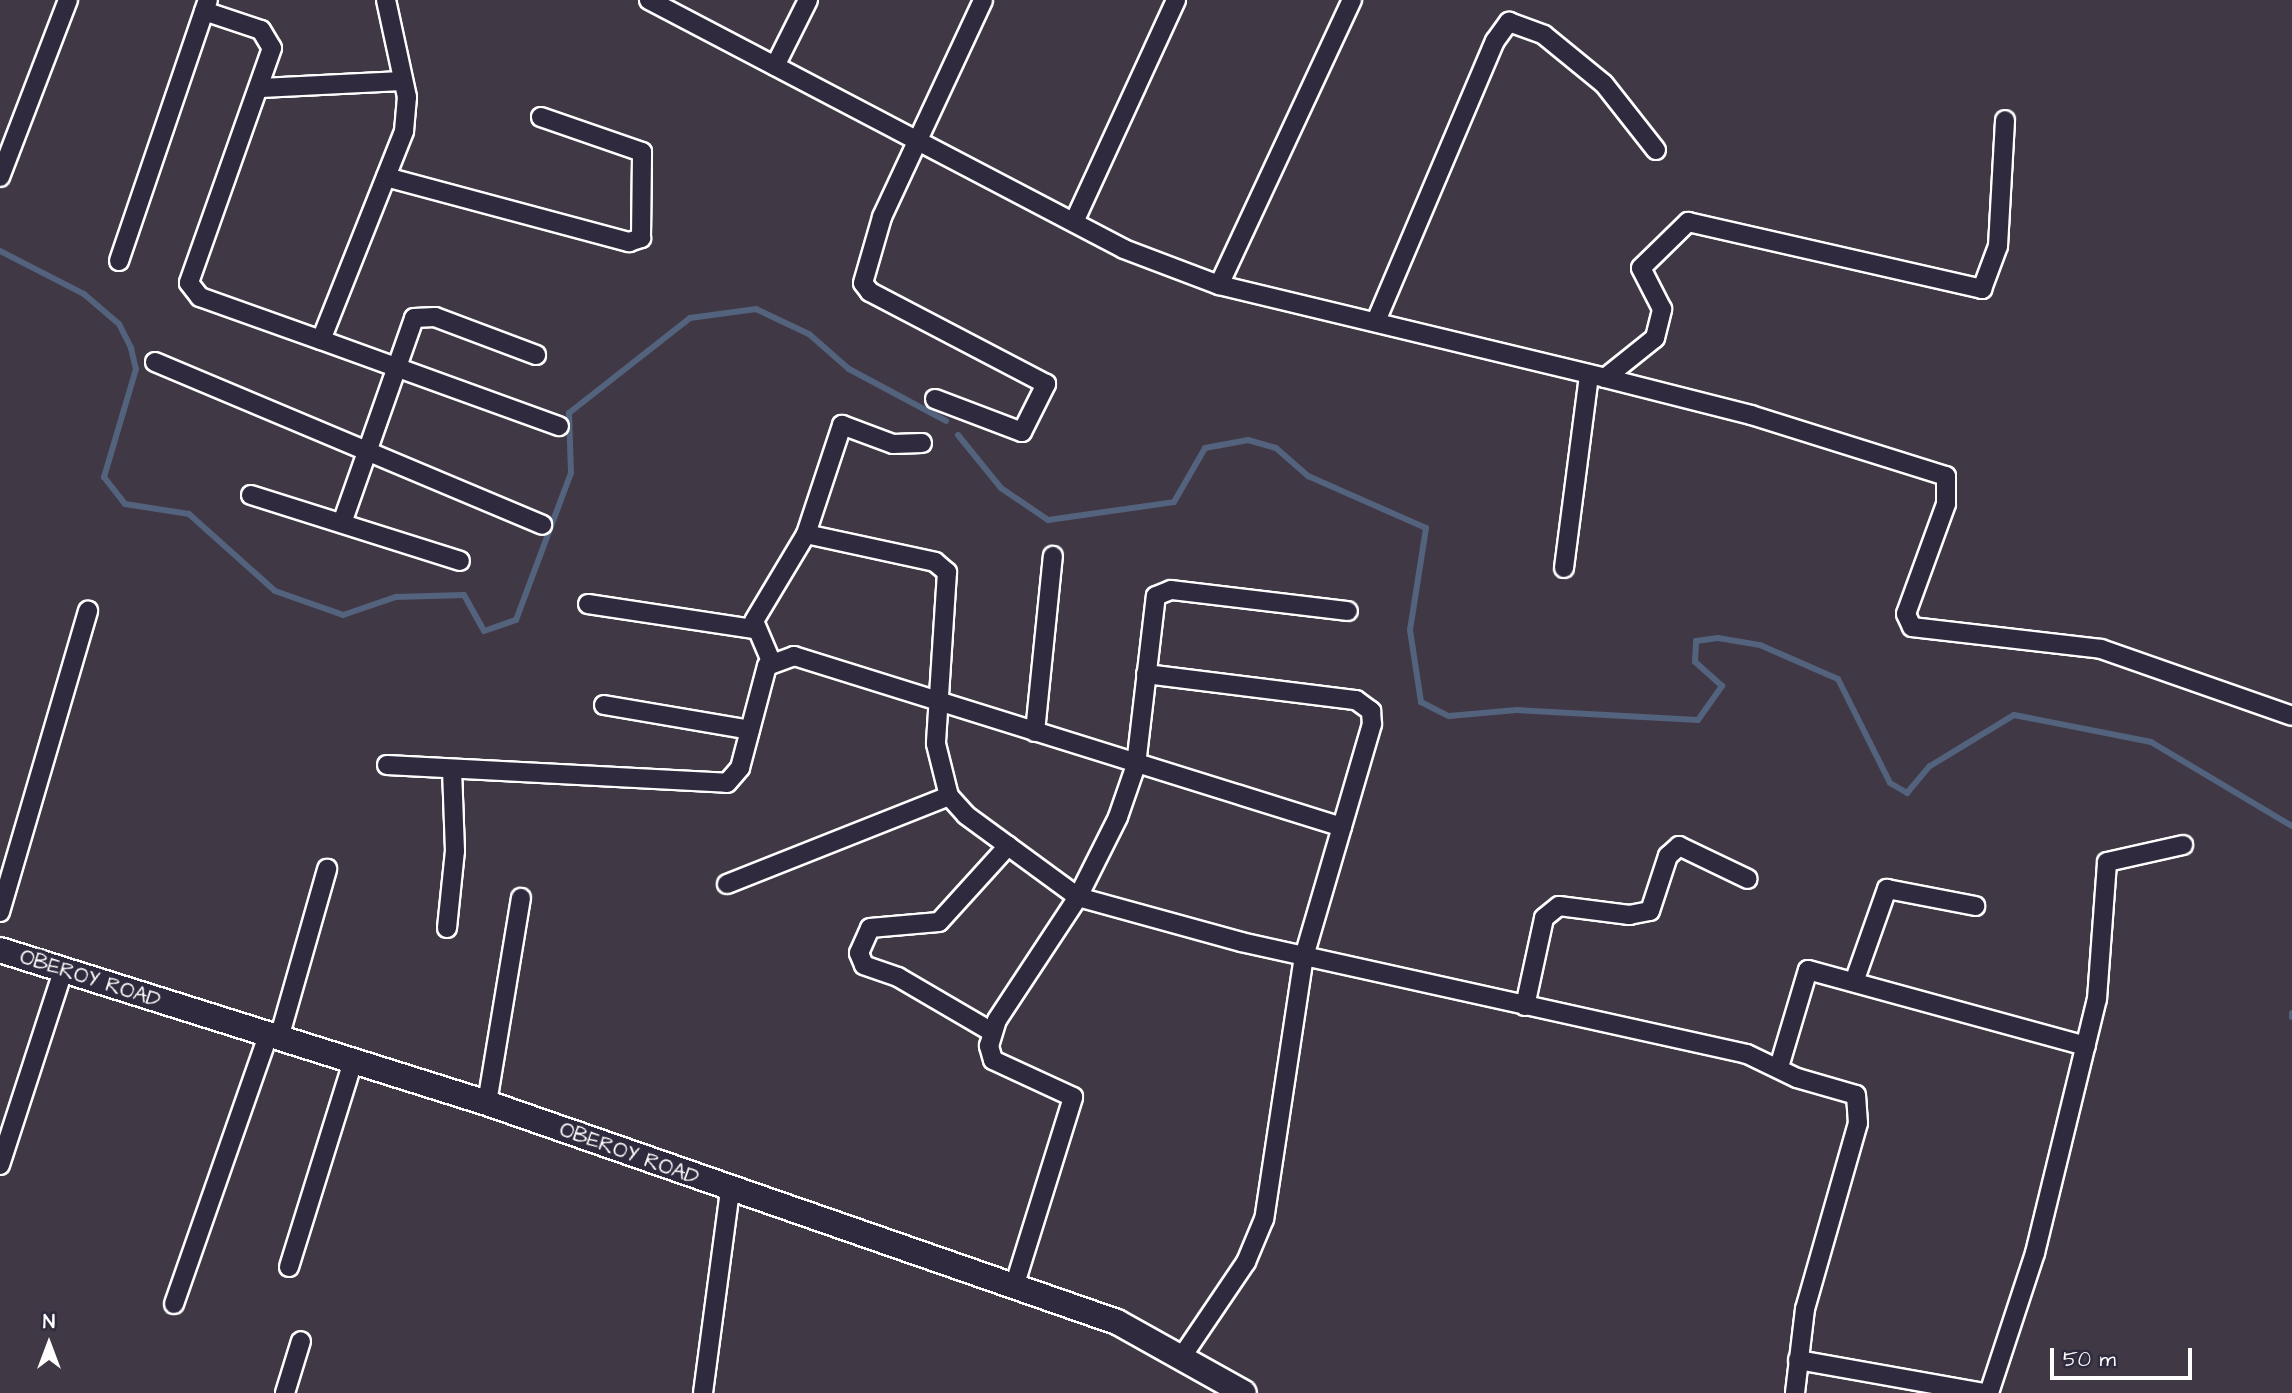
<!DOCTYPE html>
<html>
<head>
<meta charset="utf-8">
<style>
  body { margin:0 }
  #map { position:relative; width:2292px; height:1393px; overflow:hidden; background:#403844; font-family:"Architects Daughter",sans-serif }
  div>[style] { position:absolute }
  .stream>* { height:6px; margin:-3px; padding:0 3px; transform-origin:3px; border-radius:3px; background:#53627d }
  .roads { filter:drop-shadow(2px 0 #fff) drop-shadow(-2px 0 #fff) drop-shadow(0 2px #fff) drop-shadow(0 -2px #fff) }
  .street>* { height:18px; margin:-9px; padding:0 9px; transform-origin:9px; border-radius:9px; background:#2f2a3d }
  .secondary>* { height:24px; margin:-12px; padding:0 12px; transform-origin:12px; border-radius:12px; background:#2f2a3d }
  span { translate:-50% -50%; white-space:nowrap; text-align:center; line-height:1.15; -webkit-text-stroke:7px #2f2a3d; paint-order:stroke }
  .street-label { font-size:21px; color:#fff }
  .north { position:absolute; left:14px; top:1309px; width:70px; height:70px; -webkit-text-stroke:5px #2f2a3d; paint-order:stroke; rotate:0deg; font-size:19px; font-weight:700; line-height:28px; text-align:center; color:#fff }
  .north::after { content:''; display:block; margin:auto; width:24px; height:32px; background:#fff; clip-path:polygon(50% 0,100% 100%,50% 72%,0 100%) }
  .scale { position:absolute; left:2050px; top:1348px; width:142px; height:32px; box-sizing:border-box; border:4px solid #fff; border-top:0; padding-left:9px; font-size:21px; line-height:24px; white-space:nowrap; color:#fff; -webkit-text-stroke:5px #2f2a3d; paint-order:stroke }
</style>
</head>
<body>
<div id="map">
  <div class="stream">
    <div style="left:0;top:251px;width:94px;rotate:27.1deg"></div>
    <div style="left:84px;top:294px;width:46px;rotate:40.6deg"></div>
    <div style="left:119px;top:324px;width:27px;rotate:63deg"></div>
    <div style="left:131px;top:348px;width:22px;rotate:77deg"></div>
    <div style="left:136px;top:369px;width:113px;rotate:106.5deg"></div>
    <div style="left:104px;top:477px;width:34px;rotate:52deg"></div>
    <div style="left:125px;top:504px;width:65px;rotate:8.9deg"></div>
    <div style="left:189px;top:514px;width:115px;rotate:41.8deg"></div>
    <div style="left:275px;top:591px;width:72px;rotate:19.4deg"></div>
    <div style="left:343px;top:615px;width:56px;rotate:-18.8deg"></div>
    <div style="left:396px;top:597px;width:68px;rotate:-1.7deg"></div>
    <div style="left:464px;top:595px;width:41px;rotate:60.9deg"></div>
    <div style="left:484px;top:631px;width:34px;rotate:-19deg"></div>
    <div style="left:516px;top:620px;width:157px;rotate:-69.5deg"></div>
    <div style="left:571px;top:473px;width:60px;rotate:-91.9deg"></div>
    <div style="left:569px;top:413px;width:154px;rotate:-38.1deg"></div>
    <div style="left:690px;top:318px;width:67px;rotate:-7.8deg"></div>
    <div style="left:756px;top:309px;width:59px;rotate:25.3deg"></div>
    <div style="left:809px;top:334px;width:53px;rotate:41.2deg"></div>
    <div style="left:849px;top:369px;width:110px;rotate:28.2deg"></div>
    <div style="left:958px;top:435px;width:68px;rotate:50.9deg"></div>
    <div style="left:1001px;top:488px;width:57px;rotate:34.2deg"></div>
    <div style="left:1048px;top:520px;width:127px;rotate:-8.1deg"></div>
    <div style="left:1174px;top:502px;width:62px;rotate:-60.1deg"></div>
    <div style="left:1205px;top:448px;width:44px;rotate:-10.5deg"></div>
    <div style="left:1248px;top:440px;width:29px;rotate:16deg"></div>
    <div style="left:1276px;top:448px;width:43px;rotate:41.2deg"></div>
    <div style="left:1308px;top:476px;width:129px;rotate:23.8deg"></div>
    <div style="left:1426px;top:528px;width:103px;rotate:98.9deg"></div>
    <div style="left:1410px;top:630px;width:73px;rotate:81.3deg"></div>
    <div style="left:1421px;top:702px;width:31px;rotate:27deg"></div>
    <div style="left:1449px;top:716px;width:68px;rotate:-5deg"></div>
    <div style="left:1517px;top:710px;width:181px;rotate:3.2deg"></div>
    <div style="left:1698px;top:720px;width:42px;rotate:-54.8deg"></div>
    <div style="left:1722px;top:686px;width:36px;rotate:-138deg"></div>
    <div style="left:1695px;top:662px;width:21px;rotate:-87deg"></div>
    <div style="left:1696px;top:641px;width:22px;rotate:-8deg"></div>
    <div style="left:1718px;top:638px;width:43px;rotate:9.5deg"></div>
    <div style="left:1760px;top:645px;width:85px;rotate:23.6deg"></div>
    <div style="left:1838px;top:679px;width:116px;rotate:63.4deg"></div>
    <div style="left:1890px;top:783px;width:20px;rotate:30deg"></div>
    <div style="left:1907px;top:793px;width:35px;rotate:-50deg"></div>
    <div style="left:1930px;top:766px;width:98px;rotate:-31.3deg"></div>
    <div style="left:2014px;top:715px;width:140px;rotate:11.1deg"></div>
    <div style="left:2151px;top:742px;width:164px;rotate:30.8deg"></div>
    <div style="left:2292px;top:1013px;width:4px;rotate:90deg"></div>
  </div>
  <div class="roads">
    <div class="street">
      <div style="left:649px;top:0;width:536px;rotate:27.66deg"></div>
      <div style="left:1124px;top:249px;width:102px;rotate:20.8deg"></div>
      <div style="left:1219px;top:285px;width:397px;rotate:13.5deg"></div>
      <div style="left:1605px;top:378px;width:64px;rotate:-38.7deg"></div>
      <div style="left:1655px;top:338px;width:30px;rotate:-76deg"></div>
      <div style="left:1662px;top:309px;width:46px;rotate:-117.1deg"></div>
      <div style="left:1641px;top:268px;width:66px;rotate:-44.4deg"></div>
      <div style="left:1688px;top:222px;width:302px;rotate:12.8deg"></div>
      <div style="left:1982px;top:289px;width:46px;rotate:-69.6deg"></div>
      <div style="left:1998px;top:246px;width:126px;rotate:-86.8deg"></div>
      <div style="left:204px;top:11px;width:60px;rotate:18.4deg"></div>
      <div style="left:261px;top:30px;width:21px;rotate:59deg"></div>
      <div style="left:272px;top:48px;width:249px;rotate:109.5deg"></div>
      <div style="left:189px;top:283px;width:18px;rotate:52deg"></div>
      <div style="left:200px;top:297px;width:128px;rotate:19.6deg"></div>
      <div style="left:321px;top:340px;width:225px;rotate:-68.3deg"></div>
      <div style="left:404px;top:131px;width:34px;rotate:-85deg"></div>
      <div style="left:407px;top:97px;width:99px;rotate:-102.2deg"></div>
      <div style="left:775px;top:66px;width:74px;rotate:-63.4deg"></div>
      <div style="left:260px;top:88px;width:143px;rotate:-2.8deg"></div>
      <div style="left:0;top:177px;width:190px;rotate:-69deg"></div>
      <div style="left:386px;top:177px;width:252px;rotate:15deg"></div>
      <div style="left:629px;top:242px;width:13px;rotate:-18deg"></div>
      <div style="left:641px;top:238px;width:86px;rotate:-89.3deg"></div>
      <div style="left:642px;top:152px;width:107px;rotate:-160.9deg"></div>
      <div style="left:1074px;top:222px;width:244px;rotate:-65.3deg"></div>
      <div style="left:119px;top:261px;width:276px;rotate:-71.2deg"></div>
      <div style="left:1219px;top:285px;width:315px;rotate:-65deg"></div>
      <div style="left:1376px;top:321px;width:304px;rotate:-67deg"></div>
      <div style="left:1495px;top:41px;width:24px;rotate:-54deg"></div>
      <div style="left:1509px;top:22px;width:37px;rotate:20deg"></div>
      <div style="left:1544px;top:35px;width:77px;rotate:39.2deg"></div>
      <div style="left:1604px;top:84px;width:84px;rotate:51.8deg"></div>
      <div style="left:321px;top:340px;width:253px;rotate:19.9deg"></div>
      <div style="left:155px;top:362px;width:420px;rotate:22.8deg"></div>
      <div style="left:1605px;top:378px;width:151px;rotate:14.2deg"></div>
      <div style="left:1751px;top:415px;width:204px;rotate:17.4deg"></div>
      <div style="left:1946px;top:476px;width:28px;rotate:90deg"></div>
      <div style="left:1946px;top:504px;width:117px;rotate:110deg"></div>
      <div style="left:1906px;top:614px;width:14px;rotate:65deg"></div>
      <div style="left:1912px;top:627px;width:190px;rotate:6.6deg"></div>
      <div style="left:2101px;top:649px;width:202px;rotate:19.3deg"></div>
      <div style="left:935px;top:399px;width:93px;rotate:20.8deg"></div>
      <div style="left:1022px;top:432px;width:54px;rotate:-63.4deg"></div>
      <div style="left:1046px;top:384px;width:199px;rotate:-152.4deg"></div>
      <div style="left:870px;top:292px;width:11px;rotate:-128deg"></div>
      <div style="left:863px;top:283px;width:69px;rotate:-73.9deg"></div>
      <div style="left:882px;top:217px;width:239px;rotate:-65deg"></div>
      <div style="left:251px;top:495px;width:219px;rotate:17.5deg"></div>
      <div style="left:342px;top:523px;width:217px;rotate:-70.6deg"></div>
      <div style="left:414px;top:318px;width:21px;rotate:-3deg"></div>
      <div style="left:435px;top:317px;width:108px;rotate:20.6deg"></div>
      <div style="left:806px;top:534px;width:132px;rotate:12.2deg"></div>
      <div style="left:935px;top:562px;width:16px;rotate:40deg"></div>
      <div style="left:947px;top:572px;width:172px;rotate:93.7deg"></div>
      <div style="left:936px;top:744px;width:54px;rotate:76deg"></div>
      <div style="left:949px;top:796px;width:25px;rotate:48deg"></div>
      <div style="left:966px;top:815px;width:139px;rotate:36.2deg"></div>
      <div style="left:1078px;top:897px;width:169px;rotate:15.4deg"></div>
      <div style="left:1241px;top:942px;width:518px;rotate:12.48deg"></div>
      <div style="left:1747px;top:1054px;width:55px;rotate:25.6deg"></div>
      <div style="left:1797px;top:1078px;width:61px;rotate:16.1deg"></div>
      <div style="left:1856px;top:1095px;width:28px;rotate:86deg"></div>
      <div style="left:1858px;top:1123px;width:193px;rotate:105.9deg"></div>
      <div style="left:1805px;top:1309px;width:85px;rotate:96.8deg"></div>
      <div style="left:1564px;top:568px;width:194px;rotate:-82.6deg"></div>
      <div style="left:588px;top:604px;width:168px;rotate:8.6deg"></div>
      <div style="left:771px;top:661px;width:43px;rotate:-113deg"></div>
      <div style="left:754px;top:621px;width:101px;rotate:-59.1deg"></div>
      <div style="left:806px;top:534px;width:115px;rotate:-71.7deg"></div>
      <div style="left:842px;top:425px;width:54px;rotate:20.4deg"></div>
      <div style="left:893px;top:444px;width:29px;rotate:-2deg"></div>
      <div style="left:1146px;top:674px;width:212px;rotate:7.1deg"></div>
      <div style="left:1356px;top:700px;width:19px;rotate:36deg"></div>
      <div style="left:1371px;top:711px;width:13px;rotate:86deg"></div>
      <div style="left:1372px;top:724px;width:242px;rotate:106.3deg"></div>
      <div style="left:1304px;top:956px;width:266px;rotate:98.6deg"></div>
      <div style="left:1264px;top:1219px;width:47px;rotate:112.7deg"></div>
      <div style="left:1246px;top:1262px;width:112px;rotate:124.1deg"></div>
      <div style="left:604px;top:705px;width:148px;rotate:9.7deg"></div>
      <div style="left:1035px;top:732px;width:177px;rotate:-84.2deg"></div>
      <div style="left:387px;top:765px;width:340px;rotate:3deg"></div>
      <div style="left:727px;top:783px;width:20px;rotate:-49deg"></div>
      <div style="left:740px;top:768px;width:106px;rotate:-75.2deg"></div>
      <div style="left:767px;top:666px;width:29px;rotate:-20deg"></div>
      <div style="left:794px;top:656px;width:574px;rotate:17.33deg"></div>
      <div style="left:727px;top:884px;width:239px;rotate:-21.6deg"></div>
      <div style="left:0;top:912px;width:314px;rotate:-73.7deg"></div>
      <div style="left:447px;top:928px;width:77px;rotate:-84.1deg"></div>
      <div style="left:455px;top:851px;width:82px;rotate:-92.1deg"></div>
      <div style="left:1854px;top:982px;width:99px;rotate:-70.5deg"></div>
      <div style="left:1887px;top:889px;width:90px;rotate:10.9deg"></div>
      <div style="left:1525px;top:1006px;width:90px;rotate:-77.8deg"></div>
      <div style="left:1544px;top:918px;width:19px;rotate:-39deg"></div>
      <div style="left:1559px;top:906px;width:71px;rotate:7.3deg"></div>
      <div style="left:1629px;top:915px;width:21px;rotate:-11deg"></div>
      <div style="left:1650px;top:911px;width:58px;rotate:-71.9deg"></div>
      <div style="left:1668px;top:856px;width:15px;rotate:-42deg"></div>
      <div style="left:1679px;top:846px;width:76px;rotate:25.6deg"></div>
      <div style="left:992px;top:1032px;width:109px;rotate:-149.7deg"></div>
      <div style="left:898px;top:977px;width:36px;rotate:-161deg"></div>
      <div style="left:864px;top:965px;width:13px;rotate:-113deg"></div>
      <div style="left:859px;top:953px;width:27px;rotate:-66deg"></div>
      <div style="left:870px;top:928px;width:69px;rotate:-5deg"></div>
      <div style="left:939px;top:922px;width:103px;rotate:-47.8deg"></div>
      <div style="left:279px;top:1038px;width:176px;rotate:-74.1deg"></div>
      <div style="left:1779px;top:1067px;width:101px;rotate:-73.4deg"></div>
      <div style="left:1808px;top:970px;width:288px;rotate:15.3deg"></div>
      <div style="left:487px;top:1103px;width:208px;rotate:-80.6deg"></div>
      <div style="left:0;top:1165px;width:204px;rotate:-72deg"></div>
      <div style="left:289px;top:1267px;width:216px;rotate:-72.7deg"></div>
      <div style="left:1014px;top:1287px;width:199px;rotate:-72.7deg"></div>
      <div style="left:1073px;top:1097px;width:88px;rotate:-155.2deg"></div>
      <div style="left:993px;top:1060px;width:15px;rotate:-106deg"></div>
      <div style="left:989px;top:1046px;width:27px;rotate:-73deg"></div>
      <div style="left:997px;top:1020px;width:147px;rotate:-56.6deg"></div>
      <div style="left:1078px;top:897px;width:89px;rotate:-63.4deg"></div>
      <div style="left:1118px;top:817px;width:55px;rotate:-70.9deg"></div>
      <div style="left:1136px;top:765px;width:170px;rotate:-83.3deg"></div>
      <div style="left:1156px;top:596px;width:16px;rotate:-22deg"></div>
      <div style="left:1171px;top:590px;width:178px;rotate:6.8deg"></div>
      <div style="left:174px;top:1304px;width:285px;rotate:-70.7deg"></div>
      <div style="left:1798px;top:1360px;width:189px;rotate:10.1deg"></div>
      <div style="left:285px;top:1393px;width:54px;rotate:-72.9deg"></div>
      <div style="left:703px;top:1393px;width:204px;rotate:-82.4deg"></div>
      <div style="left:1989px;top:1393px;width:147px;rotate:-71.8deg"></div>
      <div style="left:2035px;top:1253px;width:261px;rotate:-76.3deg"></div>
      <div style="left:2097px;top:999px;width:137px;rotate:-85.8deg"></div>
      <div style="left:2107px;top:862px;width:78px;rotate:-12.6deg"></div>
    </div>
    <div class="secondary">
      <div style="left:0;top:950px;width:510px;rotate:17.44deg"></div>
      <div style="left:487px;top:1103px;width:667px;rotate:19.17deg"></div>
      <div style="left:1117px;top:1322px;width:145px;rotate:29.2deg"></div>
    </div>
  </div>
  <div class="street-label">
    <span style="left:90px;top:979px;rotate:18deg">OBEROY ROAD</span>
    <span style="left:629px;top:1154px;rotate:20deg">OBEROY ROAD</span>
  </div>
  <div class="north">N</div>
  <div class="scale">50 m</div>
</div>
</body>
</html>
